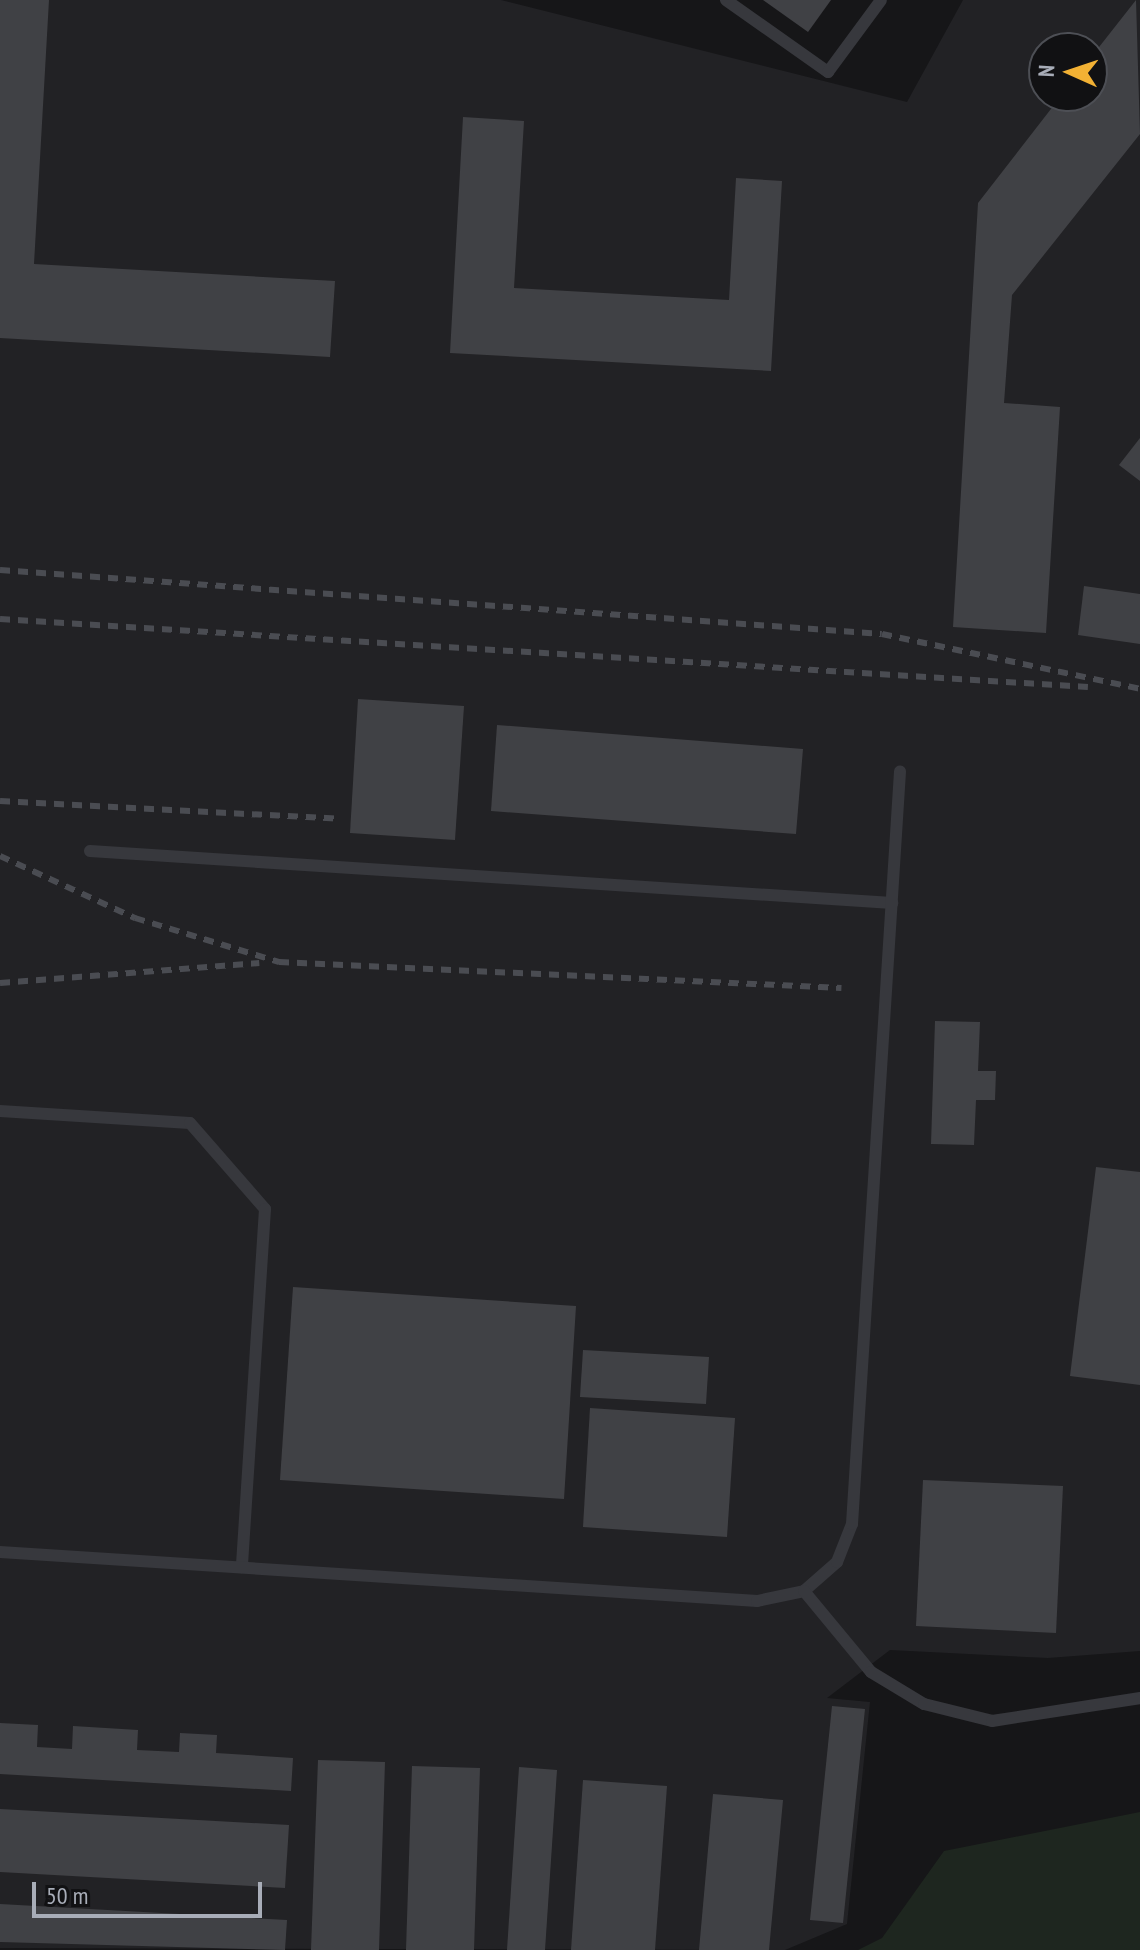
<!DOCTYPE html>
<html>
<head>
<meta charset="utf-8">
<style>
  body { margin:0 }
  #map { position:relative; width:1140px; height:1950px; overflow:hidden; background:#161618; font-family:"PT Sans Narrow",sans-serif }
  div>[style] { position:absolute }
  .built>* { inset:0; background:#222225 }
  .green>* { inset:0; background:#1e261f }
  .building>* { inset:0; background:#404145 }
  .service>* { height:12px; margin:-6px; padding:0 6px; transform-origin:6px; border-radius:6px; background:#37383d }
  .rail>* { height:6px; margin-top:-3px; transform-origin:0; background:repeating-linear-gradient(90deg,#4a4c52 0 10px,transparent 0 18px) }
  span { translate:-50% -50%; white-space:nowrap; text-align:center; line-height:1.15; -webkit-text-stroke:7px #111113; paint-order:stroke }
  .north { position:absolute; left:1028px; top:32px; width:80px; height:80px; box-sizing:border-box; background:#111113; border:2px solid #4d4f55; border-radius:50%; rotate:273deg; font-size:22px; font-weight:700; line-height:32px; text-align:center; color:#a8adb8 }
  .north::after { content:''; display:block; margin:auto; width:28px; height:36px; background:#f2b134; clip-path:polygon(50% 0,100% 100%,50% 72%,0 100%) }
  .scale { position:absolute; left:32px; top:1882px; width:230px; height:36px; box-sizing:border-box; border:4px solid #a8adb8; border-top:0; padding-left:10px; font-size:24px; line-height:28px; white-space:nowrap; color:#a8adb8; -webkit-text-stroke:6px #111113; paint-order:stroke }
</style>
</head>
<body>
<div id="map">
  <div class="built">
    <div style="clip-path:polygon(evenodd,0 0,501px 0,907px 102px,963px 0,1140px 0,1140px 1651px,1048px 1658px,890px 1650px,827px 1698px,870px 1702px,847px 1924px,785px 1950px,0 1948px,0 0,1044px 48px,1092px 48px,1092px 96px,1044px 96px,1044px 48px)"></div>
  </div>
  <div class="green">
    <div style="clip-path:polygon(1140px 1812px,1140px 1950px,858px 1950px,882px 1938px,944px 1851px)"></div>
  </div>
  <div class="building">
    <div style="clip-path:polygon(0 0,49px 0,34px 264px,335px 281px,330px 357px,0 338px)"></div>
    <div style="clip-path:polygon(763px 0,831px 0,808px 32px)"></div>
    <div style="clip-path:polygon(1136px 0,1140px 134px,1012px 295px,1004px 403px,1060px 407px,1046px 633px,953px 627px,978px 203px,1061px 96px,1092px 96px,1092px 56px)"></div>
    <div style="clip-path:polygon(463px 117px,524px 121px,514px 288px,729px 300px,736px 178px,782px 181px,771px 371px,450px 353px)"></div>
    <div style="clip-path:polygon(1140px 438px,1140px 481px,1119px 465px)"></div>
    <div style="clip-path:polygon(1084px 586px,1140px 594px,1140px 644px,1078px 635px)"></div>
    <div style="clip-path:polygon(358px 699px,464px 706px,455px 840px,350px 833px)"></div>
    <div style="clip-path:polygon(497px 725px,803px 749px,796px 834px,491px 811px)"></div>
    <div style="clip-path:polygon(935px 1021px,980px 1022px,978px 1071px,996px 1071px,995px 1100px,976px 1100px,974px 1145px,931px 1144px)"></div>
    <div style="clip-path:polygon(1096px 1167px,1140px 1172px,1140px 1385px,1070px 1376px)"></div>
    <div style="clip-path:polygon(293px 1287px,576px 1306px,564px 1499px,280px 1480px)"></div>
    <div style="clip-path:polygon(583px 1350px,709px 1357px,706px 1404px,580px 1397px)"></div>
    <div style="clip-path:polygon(590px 1408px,735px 1418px,727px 1537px,583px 1527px)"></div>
    <div style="clip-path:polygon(923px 1480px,1063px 1486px,1056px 1633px,916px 1626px)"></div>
    <div style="clip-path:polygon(832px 1706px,865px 1709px,843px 1923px,810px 1920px)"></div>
    <div style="clip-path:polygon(0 1723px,38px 1725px,37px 1747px,72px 1749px,73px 1726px,138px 1730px,137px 1750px,179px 1752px,180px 1733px,217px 1735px,216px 1753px,293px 1758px,291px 1791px,0 1774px)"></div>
    <div style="clip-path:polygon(318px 1760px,385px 1762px,379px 1950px,311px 1950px)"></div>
    <div style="clip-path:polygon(412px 1766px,480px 1768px,474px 1950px,406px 1950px)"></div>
    <div style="clip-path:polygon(519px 1767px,557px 1770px,545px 1950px,507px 1950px)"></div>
    <div style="clip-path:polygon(583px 1780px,667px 1786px,655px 1950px,571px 1950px)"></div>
    <div style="clip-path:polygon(713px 1794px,783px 1800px,769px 1950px,699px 1950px)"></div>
    <div style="clip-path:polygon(0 1809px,289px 1825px,285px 1888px,0 1872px)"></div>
    <div style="clip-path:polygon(0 1904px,287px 1920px,285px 1950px,0 1942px)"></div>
  </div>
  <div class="service">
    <div style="left:726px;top:0;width:125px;rotate:35.2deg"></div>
    <div style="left:828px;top:72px;width:89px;rotate:-53.6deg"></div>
    <div style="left:90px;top:851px;width:804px;rotate:3.71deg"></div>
    <div style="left:0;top:1111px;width:190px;rotate:3.6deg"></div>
    <div style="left:190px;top:1123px;width:114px;rotate:48.9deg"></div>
    <div style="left:265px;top:1209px;width:359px;rotate:93.7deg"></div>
    <div style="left:0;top:1552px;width:759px;rotate:3.7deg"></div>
    <div style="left:757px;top:1601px;width:48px;rotate:-12deg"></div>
    <div style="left:804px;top:1591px;width:44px;rotate:-41.3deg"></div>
    <div style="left:837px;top:1562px;width:41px;rotate:-68.5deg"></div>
    <div style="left:852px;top:1524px;width:754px;rotate:-86.35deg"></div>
    <div style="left:804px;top:1591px;width:105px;rotate:50.4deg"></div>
    <div style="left:871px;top:1672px;width:62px;rotate:31.1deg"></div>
    <div style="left:924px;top:1704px;width:70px;rotate:14deg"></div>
    <div style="left:992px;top:1721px;width:150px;rotate:-8.8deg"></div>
  </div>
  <div class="rail">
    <div style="left:0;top:570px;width:884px;rotate:4.15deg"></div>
    <div style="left:882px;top:634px;width:264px;rotate:12deg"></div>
    <div style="left:0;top:619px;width:1090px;rotate:3.58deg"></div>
    <div style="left:0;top:801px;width:341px;rotate:3deg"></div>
    <div style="left:0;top:856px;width:149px;rotate:24.7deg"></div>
    <div style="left:135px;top:918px;width:151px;rotate:17deg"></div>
    <div style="left:279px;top:962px;width:563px;rotate:2.65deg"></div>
    <div style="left:0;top:983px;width:260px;rotate:-4.4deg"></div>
  </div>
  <div class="north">N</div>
  <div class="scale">50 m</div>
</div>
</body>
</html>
